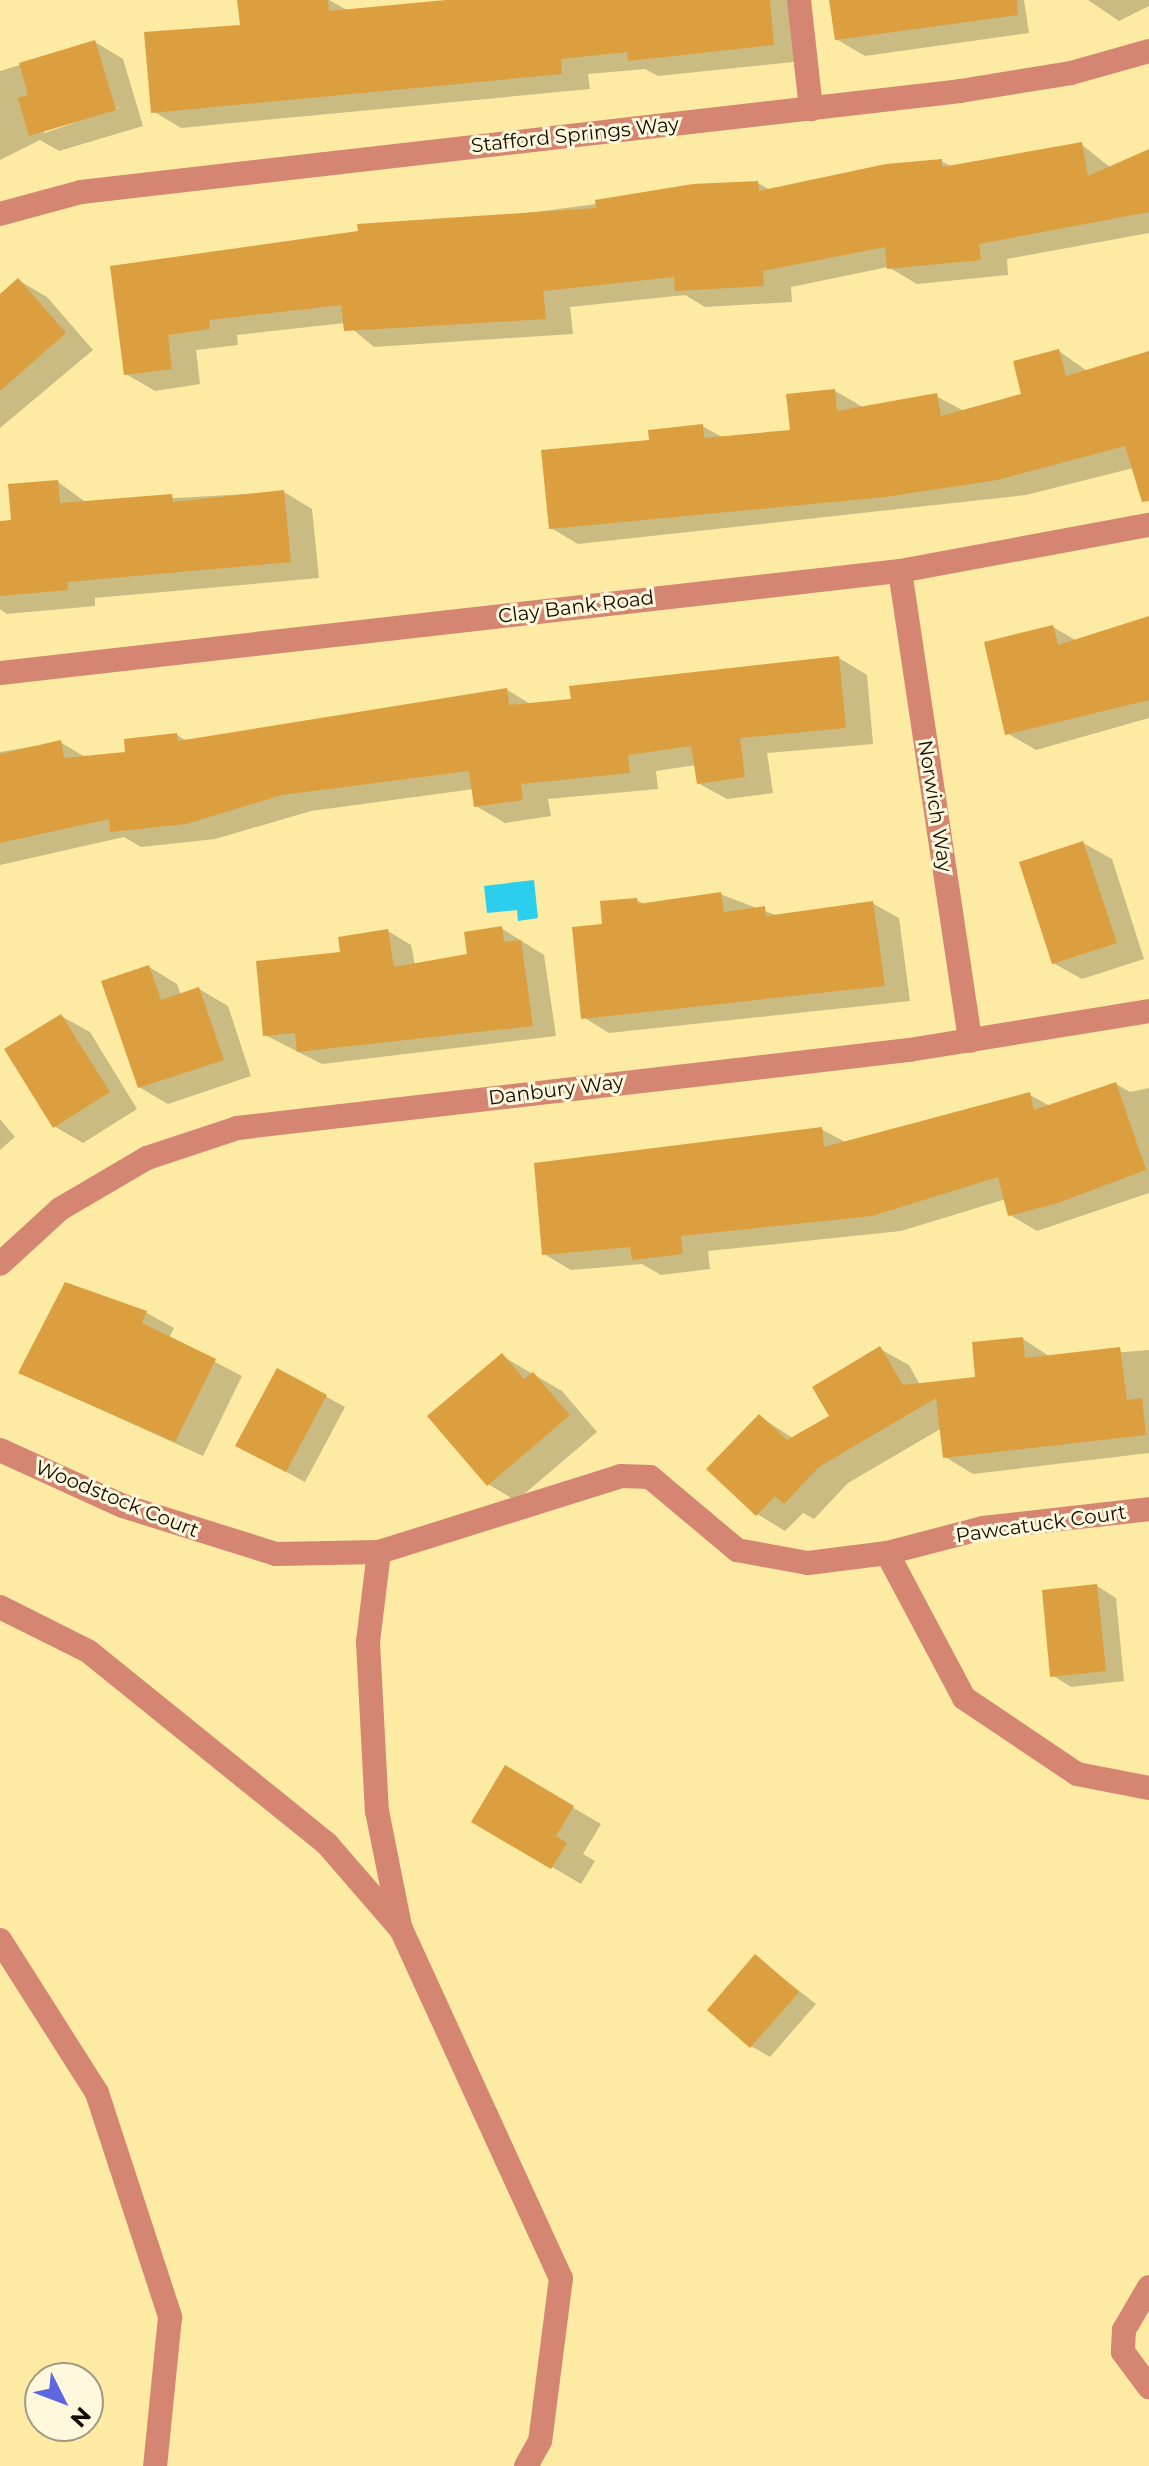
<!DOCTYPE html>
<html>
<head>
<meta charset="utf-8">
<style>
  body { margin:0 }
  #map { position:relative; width:1149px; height:2466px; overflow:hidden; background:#fdeaa3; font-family:Montserrat,sans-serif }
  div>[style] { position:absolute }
  .water>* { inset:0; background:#2cceee }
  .shadow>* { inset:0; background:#0003 }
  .building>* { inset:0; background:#dc9f3f }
  .minor>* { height:24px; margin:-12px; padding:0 12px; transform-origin:12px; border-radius:12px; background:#d48672 }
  span { translate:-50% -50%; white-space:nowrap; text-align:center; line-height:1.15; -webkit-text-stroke:6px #fff8dc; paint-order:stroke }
  .street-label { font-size:20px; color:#120b00 }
  .north { position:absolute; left:24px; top:2362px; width:80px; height:80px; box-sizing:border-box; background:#fff8dc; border:2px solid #a09984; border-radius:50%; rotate:132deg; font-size:22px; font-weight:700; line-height:32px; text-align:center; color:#120b00 }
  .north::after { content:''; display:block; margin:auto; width:28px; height:36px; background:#5d68e0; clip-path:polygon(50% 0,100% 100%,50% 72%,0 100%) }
</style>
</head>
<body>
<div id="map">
  <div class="water">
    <div style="clip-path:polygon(534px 880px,538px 918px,518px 921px,517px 910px,487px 913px,484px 886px)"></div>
  </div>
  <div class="shadow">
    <div style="clip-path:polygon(239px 0,329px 0,349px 11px,463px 0,796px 0,802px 61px,658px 76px,645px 69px,588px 74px,590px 89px,181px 128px,153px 111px,242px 27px)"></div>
    <div style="clip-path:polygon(831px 0,1024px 0,1029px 33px,865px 56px,836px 39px)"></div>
    <div style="clip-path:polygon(1088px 0,1149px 0,1149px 6px,1119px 21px)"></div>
    <div style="clip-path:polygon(evenodd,95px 42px,123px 59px,143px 126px,59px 151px,40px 140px,0 160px,0 71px,95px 42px,125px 105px,45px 133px,42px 130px,125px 105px)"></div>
    <div style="clip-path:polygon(1081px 144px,1111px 168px,1149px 151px,1149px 233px,1007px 259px,1008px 275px,917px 284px,888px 267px,791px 287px,792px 302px,705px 307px,685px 295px,570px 307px,573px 334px,374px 347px,345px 323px,237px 335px,238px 345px,196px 350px,200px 384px,155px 391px,126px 374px,112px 267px,758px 183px,770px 190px,941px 161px,953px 167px)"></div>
    <div style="clip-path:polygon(18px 280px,47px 297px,93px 350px,0 428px,0 297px)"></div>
    <div style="clip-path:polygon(1059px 351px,1087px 371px,1149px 353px,1149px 464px,1026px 495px,578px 544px,551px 528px,651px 442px,702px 426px,724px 438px,792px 431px,835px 391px,863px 407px,936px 396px,964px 411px,1024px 395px)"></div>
    <div style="clip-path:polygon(58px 482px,87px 503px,284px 492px,312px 509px,319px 578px,95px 598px,95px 606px,7px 614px,0 609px,0 523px,14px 522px)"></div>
    <div style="clip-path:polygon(1149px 618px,1149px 718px,1036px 750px,1007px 733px,1053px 627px,1077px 641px)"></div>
    <div style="clip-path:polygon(839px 658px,867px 675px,873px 744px,767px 753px,773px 793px,727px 799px,698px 783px,696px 765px,656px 771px,658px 789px,548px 799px,551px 816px,505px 823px,476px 806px,474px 789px,311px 811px,215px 839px,141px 847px,124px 837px,0 865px,0 752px,60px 742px,87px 758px,127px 754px,177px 735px,187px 741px,507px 690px,532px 705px,573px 701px)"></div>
    <div style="clip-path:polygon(1083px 843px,1112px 859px,1144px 959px,1082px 979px,1053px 963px)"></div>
    <div style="clip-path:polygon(720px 894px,778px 916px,872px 903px,899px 918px,910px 1001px,609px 1033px,583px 1017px,604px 926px,637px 900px,646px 905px)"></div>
    <div style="clip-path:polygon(501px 928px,544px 955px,556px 1036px,322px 1064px,265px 1035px,342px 954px,388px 931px,411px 945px,415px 965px,469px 956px)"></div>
    <div style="clip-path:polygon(149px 967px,177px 984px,181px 995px,199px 989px,228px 1006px,251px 1076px,168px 1104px,139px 1087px)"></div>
    <div style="clip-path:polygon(61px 1016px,90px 1032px,137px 1109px,83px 1143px,54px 1126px)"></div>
    <div style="clip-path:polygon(1116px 1084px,1130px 1092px,1149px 1088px,1149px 1193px,1037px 1231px,1010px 1215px,1006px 1199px,901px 1231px,708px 1251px,710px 1269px,661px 1275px,642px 1264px,571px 1270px,544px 1254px,821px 1129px,847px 1143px,1030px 1095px,1050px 1106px)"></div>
    <div style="clip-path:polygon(0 1119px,15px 1137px,0 1150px)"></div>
    <div style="clip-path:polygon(66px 1284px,147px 1313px,174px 1328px,169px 1338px,242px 1376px,203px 1456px,20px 1373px)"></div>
    <div style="clip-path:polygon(1023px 1339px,1052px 1358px,1149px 1350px,1149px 1453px,973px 1474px,945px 1457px,942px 1428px,848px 1483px,814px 1519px,803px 1513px,785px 1531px,757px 1514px,759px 1416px,794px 1439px,831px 1417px,880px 1349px,909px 1365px,920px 1385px,978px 1379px)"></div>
    <div style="clip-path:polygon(502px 1356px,562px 1391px,597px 1432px,516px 1501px,488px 1484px)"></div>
    <div style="clip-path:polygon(278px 1370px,345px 1407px,305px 1482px,256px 1456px)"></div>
    <div style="clip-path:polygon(1097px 1586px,1116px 1598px,1124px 1681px,1071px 1687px,1052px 1675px)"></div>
    <div style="clip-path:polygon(505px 1768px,601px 1824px,583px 1854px,595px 1861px,581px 1884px,474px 1821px)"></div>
    <div style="clip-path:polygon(756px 1957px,816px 2004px,770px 2057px,751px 2046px)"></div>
  </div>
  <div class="building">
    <div style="clip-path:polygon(237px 0,328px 0,329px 11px,446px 0,770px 0,774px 45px,628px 61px,627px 52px,561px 59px,562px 74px,151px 113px,144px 32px,240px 25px)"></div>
    <div style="clip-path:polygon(829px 0,1017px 0,1018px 15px,835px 40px)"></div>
    <div style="clip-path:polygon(95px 40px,116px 110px,29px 136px,18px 98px,28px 95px,19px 63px)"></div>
    <div style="clip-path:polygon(1082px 142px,1088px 176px,1149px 149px,1149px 212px,979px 244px,981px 260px,887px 269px,885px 247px,763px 271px,764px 286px,675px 291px,674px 277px,543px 291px,546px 319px,344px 331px,341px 305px,209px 320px,210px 329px,168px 335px,172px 369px,124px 375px,110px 266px,358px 231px,357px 224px,596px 208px,595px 200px,693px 184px,758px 181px,759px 191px,886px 164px,942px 159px,942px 167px)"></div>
    <div style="clip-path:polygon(18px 278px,66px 333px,0 391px,0 294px)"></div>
    <div style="clip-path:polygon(1059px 349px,1066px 376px,1149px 351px,1149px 501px,1142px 502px,1125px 446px,997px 480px,885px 497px,549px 529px,541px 450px,649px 440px,648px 430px,703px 424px,704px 438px,790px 430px,786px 394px,835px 389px,837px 411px,937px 393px,941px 416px,1021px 394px,1013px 361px)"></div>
    <div style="clip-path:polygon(58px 480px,60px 503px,172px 494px,173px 502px,284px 490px,291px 562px,67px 582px,68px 590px,0 596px,0 521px,11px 520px,8px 484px)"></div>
    <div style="clip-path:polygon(1149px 616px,1149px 700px,1005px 735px,984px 642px,1053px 625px,1058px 645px)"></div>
    <div style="clip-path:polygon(839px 656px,846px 728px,740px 738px,745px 777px,697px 784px,691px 746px,628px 755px,630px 773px,521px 784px,523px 800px,474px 807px,469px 771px,282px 795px,186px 824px,110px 832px,109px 819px,0 843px,0 754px,61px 740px,64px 758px,125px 752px,124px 739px,177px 733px,178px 741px,507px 688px,509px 705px,571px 699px,569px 686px)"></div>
    <div style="clip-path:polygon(1083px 841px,1117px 943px,1052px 964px,1019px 862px)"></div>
    <div style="clip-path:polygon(721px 892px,724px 912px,765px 906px,766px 916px,873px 901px,885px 986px,581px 1019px,572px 927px,602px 924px,600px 901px,637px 898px,638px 904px)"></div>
    <div style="clip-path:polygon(502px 926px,504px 942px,521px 940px,533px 1026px,297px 1052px,295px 1033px,263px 1036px,256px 961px,340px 952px,338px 937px,388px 929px,394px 967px,467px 954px,464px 932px)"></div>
    <div style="clip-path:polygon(149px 965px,161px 1000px,199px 987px,224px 1060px,138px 1088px,101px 981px)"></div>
    <div style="clip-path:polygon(61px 1014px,110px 1092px,53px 1128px,4px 1049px)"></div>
    <div style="clip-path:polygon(1116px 1082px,1146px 1170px,1058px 1203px,1008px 1216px,998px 1177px,872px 1216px,681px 1236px,683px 1254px,632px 1260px,630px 1247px,542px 1255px,534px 1163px,822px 1127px,824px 1147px,1030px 1092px,1034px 1110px)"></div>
    <div style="clip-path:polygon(65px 1282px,147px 1311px,142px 1323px,216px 1359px,175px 1442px,18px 1373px)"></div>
    <div style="clip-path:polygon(1023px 1337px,1025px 1358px,1120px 1347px,1127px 1400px,1142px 1398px,1146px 1435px,943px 1458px,936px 1398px,819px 1467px,784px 1504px,775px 1496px,756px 1516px,706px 1469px,759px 1414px,787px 1440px,829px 1416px,812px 1387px,880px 1346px,903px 1385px,975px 1377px,972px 1342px)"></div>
    <div style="clip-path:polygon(502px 1353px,524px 1379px,533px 1372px,570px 1415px,487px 1486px,427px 1416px)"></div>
    <div style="clip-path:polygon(277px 1368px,327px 1395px,286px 1472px,235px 1446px)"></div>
    <div style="clip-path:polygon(1097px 1584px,1106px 1671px,1050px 1677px,1042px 1590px)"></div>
    <div style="clip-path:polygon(505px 1765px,574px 1806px,556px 1836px,567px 1843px,551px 1869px,471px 1822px)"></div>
    <div style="clip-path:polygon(755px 1954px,799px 1992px,750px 2048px,707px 2010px)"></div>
  </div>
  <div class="minor">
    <div style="left:799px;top:0;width:110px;rotate:83.7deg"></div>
    <div style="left:0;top:214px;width:84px;rotate:-15.2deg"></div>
    <div style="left:81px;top:192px;width:885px;rotate:-6.55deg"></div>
    <div style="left:960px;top:91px;width:112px;rotate:-9.2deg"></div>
    <div style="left:1071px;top:73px;width:81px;rotate:-15.8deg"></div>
    <div style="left:900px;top:571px;width:475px;rotate:81.5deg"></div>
    <div style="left:0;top:673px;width:906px;rotate:-6.47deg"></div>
    <div style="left:900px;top:571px;width:253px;rotate:-10.5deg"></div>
    <div style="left:0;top:1264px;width:81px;rotate:-42.5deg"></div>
    <div style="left:60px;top:1209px;width:101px;rotate:-30.4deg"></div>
    <div style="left:147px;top:1158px;width:95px;rotate:-18.4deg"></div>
    <div style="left:237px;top:1128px;width:677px;rotate:-6.62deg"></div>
    <div style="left:909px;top:1050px;width:243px;rotate:-9.2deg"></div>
    <div style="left:0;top:1450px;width:135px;rotate:24.5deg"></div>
    <div style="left:123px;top:1506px;width:160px;rotate:17.4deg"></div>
    <div style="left:276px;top:1554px;width:103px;rotate:-1.1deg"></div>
    <div style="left:379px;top:1552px;width:254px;rotate:-17.4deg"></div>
    <div style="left:621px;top:1476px;width:29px;rotate:2deg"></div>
    <div style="left:650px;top:1477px;width:114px;rotate:40deg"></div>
    <div style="left:737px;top:1550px;width:72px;rotate:10.4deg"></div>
    <div style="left:808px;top:1563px;width:80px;rotate:-7.2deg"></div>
    <div style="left:887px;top:1553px;width:164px;rotate:62deg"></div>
    <div style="left:964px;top:1698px;width:136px;rotate:33.9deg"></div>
    <div style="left:1077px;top:1774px;width:73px;rotate:11deg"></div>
    <div style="left:379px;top:1552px;width:91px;rotate:97deg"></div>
    <div style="left:368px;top:1642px;width:169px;rotate:87deg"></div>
    <div style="left:377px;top:1811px;width:117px;rotate:78.7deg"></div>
    <div style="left:887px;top:1553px;width:99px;rotate:-14.6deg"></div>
    <div style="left:983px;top:1528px;width:167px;rotate:-6.5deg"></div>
    <div style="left:0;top:1607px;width:98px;rotate:26.6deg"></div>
    <div style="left:88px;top:1651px;width:307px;rotate:38.9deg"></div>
    <div style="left:327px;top:1844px;width:113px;rotate:49deg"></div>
    <div style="left:401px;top:1929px;width:384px;rotate:65.4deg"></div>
    <div style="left:561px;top:2278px;width:164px;rotate:97.3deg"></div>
    <div style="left:540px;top:2441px;width:29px;rotate:119deg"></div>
    <div style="left:0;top:1940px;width:181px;rotate:57.6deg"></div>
    <div style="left:97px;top:2093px;width:236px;rotate:71.9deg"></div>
    <div style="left:170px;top:2317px;width:150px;rotate:95.7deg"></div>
    <div style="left:1149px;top:2287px;width:50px;rotate:120.2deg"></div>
    <div style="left:1124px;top:2330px;width:22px;rotate:93deg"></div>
    <div style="left:1123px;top:2352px;width:44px;rotate:53.4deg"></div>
  </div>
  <div class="street-label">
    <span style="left:575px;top:135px;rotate:-6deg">Stafford Springs Way</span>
    <span style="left:576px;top:607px;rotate:-7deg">Clay Bank Road</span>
    <span style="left:935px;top:806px;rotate:81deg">Norwich Way</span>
    <span style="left:556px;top:1090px;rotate:-7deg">Danbury Way</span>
    <span style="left:117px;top:1499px;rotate:22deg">Woodstock Court</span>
    <span style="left:1041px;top:1524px;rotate:-8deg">Pawcatuck Court</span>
  </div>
  <div class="north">N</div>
</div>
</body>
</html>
